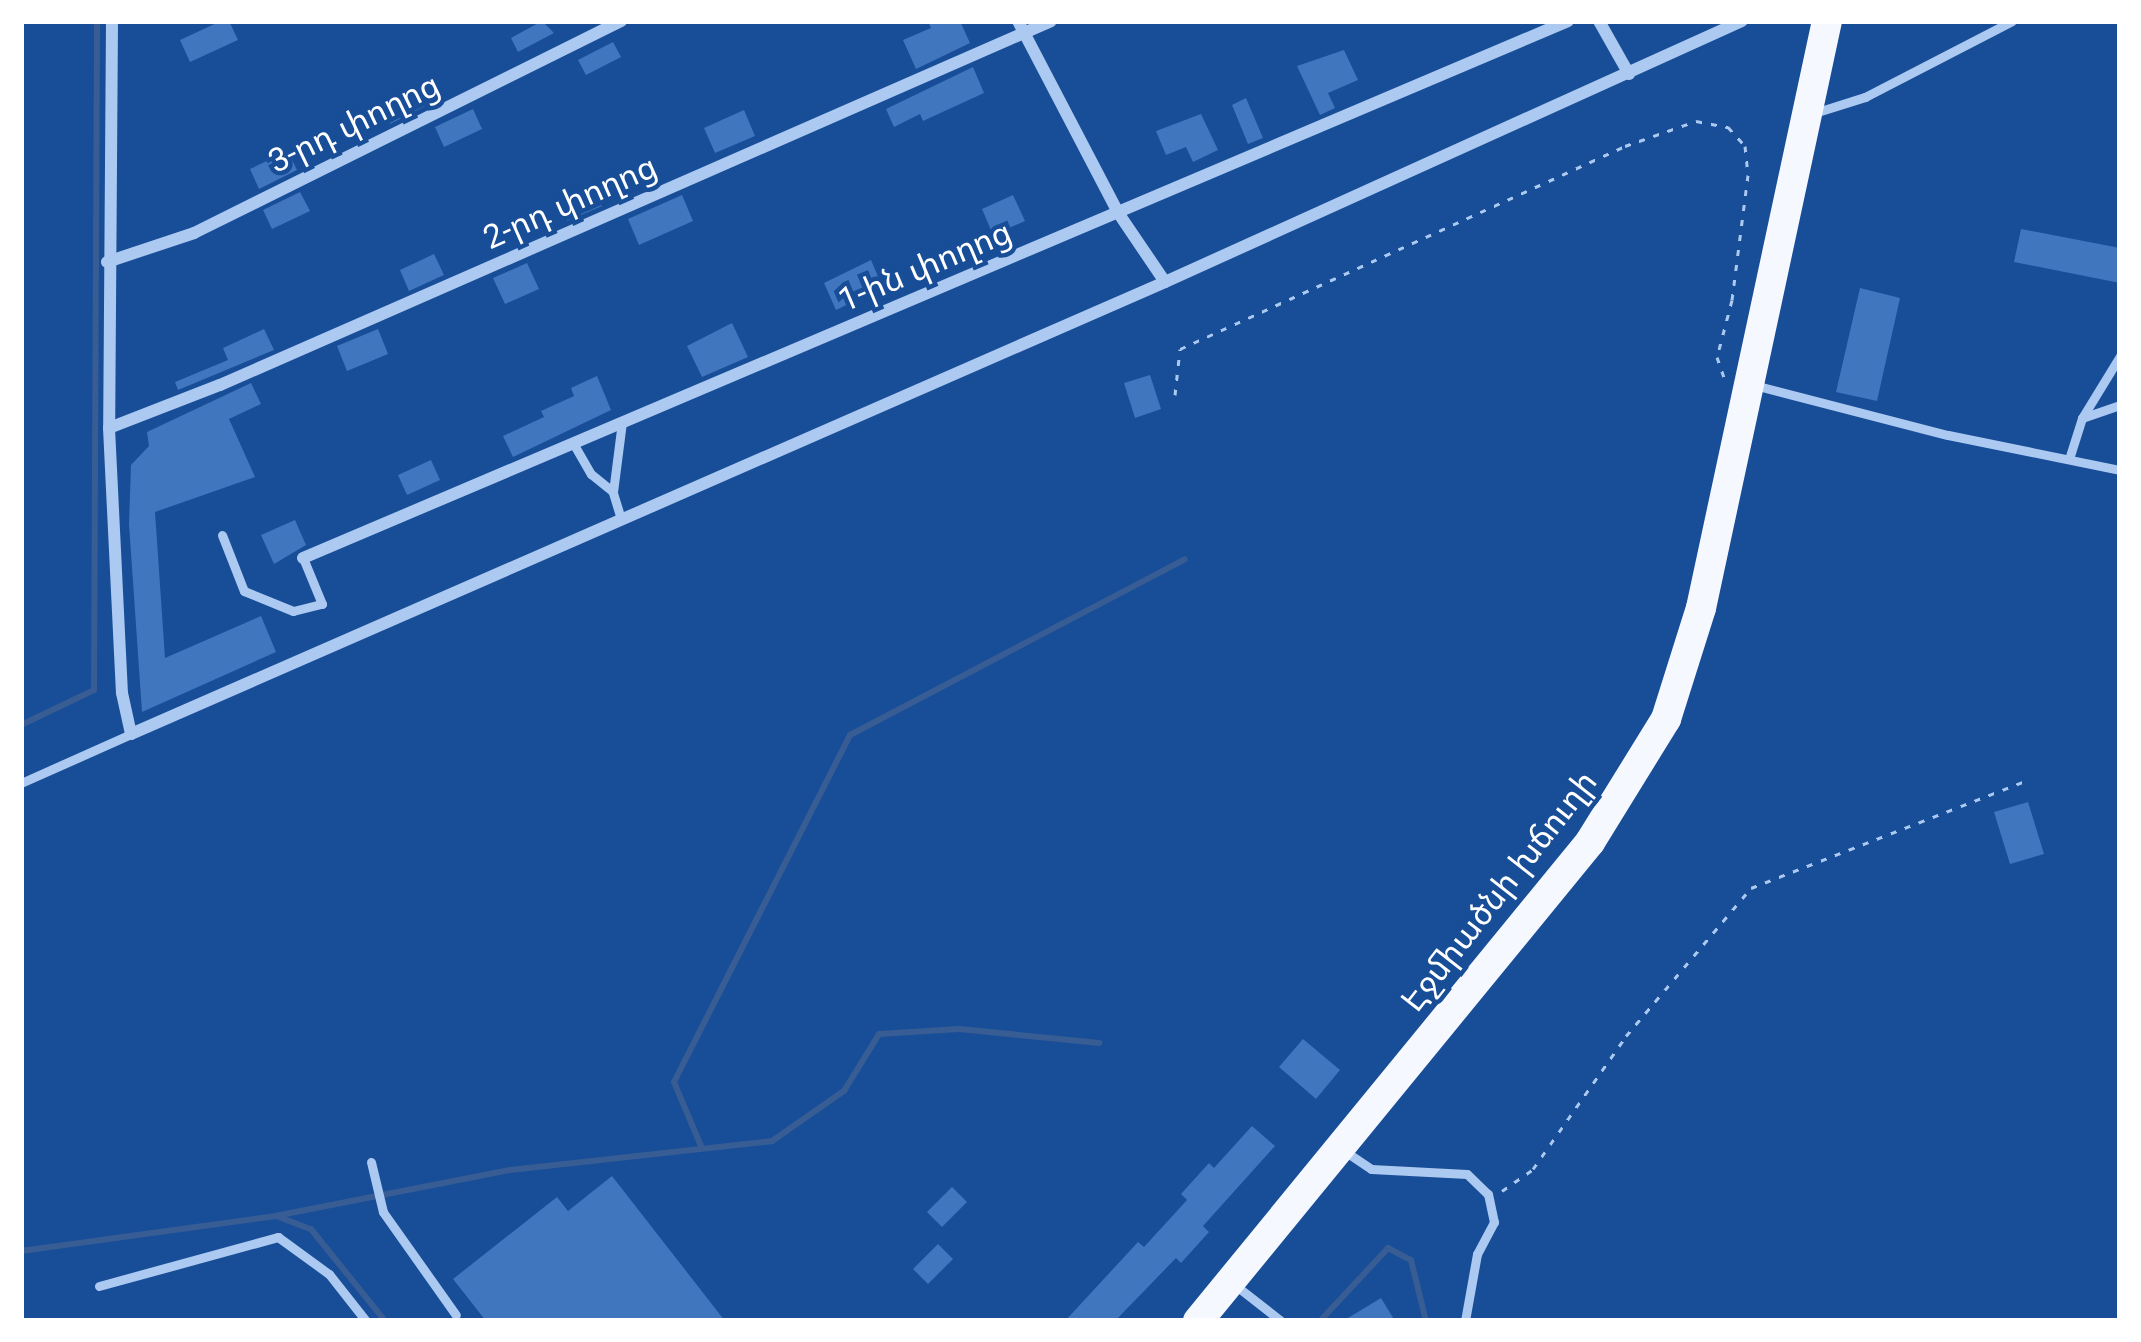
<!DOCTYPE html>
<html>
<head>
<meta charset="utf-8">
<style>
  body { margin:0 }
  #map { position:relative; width:2141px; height:1342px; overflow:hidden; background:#184d97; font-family:Roboto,"Noto Sans Armenian",sans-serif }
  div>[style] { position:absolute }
  .stream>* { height:6px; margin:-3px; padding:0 3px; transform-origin:3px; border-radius:3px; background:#375d94 }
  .building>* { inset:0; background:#4076be }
  .path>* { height:3px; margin-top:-1.5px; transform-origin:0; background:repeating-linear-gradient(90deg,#abc9f1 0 6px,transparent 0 15px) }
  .lane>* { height:9px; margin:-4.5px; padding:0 4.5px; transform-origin:4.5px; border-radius:4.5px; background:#abc9f1 }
  .street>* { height:12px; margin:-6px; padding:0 6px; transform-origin:6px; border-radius:6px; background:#abc9f1 }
  .primary>* { height:30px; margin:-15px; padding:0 15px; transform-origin:15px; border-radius:15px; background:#f5f8ff }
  span { translate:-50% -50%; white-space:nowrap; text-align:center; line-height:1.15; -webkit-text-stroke:9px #184d97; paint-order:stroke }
  .street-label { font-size:33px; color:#fff }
  .frame { position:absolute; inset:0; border:24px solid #fff; pointer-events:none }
</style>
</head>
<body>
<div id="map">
  <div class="stream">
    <div style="left:21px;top:725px;width:81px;rotate:-25.6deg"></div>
    <div style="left:94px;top:690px;width:669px;rotate:-89.74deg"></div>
    <div style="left:701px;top:1146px;width:69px;rotate:-112.9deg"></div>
    <div style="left:674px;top:1082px;width:389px;rotate:-63.1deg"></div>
    <div style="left:850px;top:735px;width:378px;rotate:-27.7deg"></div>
    <div style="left:279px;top:1217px;width:34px;rotate:21deg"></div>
    <div style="left:311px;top:1229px;width:118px;rotate:51.2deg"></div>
    <div style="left:21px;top:1251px;width:256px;rotate:-7.8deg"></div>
    <div style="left:275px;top:1216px;width:239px;rotate:-11.1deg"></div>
    <div style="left:510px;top:1170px;width:264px;rotate:-6.3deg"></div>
    <div style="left:772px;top:1141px;width:88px;rotate:-34.8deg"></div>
    <div style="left:844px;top:1091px;width:67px;rotate:-58.4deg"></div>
    <div style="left:879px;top:1034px;width:80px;rotate:-3.6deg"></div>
    <div style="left:959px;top:1029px;width:141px;rotate:5.7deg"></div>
    <div style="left:1320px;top:1321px;width:100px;rotate:-47deg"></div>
    <div style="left:1388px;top:1248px;width:26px;rotate:28deg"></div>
    <div style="left:1411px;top:1260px;width:63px;rotate:76.2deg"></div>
  </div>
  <div class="building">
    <div style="clip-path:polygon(221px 21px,229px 21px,238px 40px,190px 62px,180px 40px)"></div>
    <div style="clip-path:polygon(542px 21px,554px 33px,518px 52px,511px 38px)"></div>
    <div style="clip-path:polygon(928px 21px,960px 21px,970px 43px,916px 69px,903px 40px,931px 28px)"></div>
    <div style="clip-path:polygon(613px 42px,621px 57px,586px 75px,578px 60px)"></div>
    <div style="clip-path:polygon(1344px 50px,1358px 80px,1328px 93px,1335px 108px,1320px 115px,1297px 66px)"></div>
    <div style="clip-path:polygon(973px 67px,984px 93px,923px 121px,920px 114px,894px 127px,886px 109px)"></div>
    <div style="clip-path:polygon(415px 87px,425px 106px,390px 124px,380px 105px)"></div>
    <div style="clip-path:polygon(1246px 98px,1263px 138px,1248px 144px,1232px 105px)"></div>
    <div style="clip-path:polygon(473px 109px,482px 129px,444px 147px,435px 127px)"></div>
    <div style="clip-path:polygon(744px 110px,755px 136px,715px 153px,704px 128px)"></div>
    <div style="clip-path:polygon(1201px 114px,1218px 150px,1193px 162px,1186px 147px,1166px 155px,1156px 131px)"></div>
    <div style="clip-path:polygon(288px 151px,297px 170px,259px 189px,250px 169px)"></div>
    <div style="clip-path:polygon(592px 184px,602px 206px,567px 221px,558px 199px)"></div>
    <div style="clip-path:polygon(300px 192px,310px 211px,272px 229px,263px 210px)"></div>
    <div style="clip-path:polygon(682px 195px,693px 221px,639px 245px,628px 219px)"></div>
    <div style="clip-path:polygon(1013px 195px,1025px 221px,993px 235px,982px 209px)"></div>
    <div style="clip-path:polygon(2021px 229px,2120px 248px,2120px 283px,2014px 262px)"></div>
    <div style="clip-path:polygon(434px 254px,444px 275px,409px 291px,400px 270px)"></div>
    <div style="clip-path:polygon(871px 260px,880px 281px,864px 288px,867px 295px,836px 310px,824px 283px)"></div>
    <div style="clip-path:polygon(527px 263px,539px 289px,505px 304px,493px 278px)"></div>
    <div style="clip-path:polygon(1860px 288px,1900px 298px,1877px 401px,1836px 392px)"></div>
    <div style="clip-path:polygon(732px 323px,748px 357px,702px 377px,687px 346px)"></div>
    <div style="clip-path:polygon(264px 329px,274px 350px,178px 390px,175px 382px,228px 360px,223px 348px)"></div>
    <div style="clip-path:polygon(378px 329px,388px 354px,347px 371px,337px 346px)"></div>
    <div style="clip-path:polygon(1150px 375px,1161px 409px,1135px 418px,1124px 383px)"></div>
    <div style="clip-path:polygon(597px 376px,611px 410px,513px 457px,503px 436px,544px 417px,541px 411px,574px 396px,571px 388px)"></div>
    <div style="clip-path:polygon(251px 383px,261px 404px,229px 419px,255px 477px,155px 512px,165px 658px,261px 616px,276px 652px,142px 712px,129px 524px,131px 465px,149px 446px,147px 432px)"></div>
    <div style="clip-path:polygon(431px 460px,440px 480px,407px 495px,398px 475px)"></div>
    <div style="clip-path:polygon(295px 520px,306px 545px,274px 564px,261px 535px)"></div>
    <div style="clip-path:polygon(2028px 802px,2044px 854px,2010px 864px,1994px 812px)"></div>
    <div style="clip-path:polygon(1303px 1039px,1340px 1070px,1316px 1099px,1279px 1067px)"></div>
    <div style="clip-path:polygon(1252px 1126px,1275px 1146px,1203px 1226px,1209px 1232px,1181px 1263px,1176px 1258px,1115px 1321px,1065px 1321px,1138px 1242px,1144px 1247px,1187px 1200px,1181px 1194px,1209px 1163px,1214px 1168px)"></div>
    <div style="clip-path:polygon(612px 1176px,725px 1321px,486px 1321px,453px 1279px,557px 1197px,568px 1211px)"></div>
    <div style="clip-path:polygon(952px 1187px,967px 1202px,942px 1227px,927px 1212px)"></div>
    <div style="clip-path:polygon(938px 1244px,953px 1259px,928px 1284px,913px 1269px)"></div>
    <div style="clip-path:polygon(1381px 1298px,1395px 1321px,1343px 1321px)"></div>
  </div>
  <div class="path">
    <div style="left:1175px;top:395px;width:46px;rotate:-83.8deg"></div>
    <div style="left:1180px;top:349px;width:489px;rotate:-24.5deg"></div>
    <div style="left:1625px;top:146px;width:75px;rotate:-19.4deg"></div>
    <div style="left:1696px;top:121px;width:33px;rotate:11deg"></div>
    <div style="left:1728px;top:127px;width:25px;rotate:48deg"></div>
    <div style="left:1745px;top:146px;width:29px;rotate:84deg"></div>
    <div style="left:1748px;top:175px;width:126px;rotate:97.3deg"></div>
    <div style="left:1732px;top:300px;width:59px;rotate:104.7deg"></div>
    <div style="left:1717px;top:357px;width:21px;rotate:71deg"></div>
    <div style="left:1502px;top:1191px;width:38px;rotate:-35deg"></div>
    <div style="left:1533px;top:1169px;width:162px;rotate:-55deg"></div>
    <div style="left:1626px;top:1036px;width:194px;rotate:-49.8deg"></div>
    <div style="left:1751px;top:888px;width:294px;rotate:-21.3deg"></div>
  </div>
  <div class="lane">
    <div style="left:1811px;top:114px;width:57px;rotate:-17.5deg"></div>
    <div style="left:1865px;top:97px;width:165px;rotate:-27.3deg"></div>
    <div style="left:1754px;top:385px;width:200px;rotate:14.5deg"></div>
    <div style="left:1948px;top:435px;width:176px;rotate:11.5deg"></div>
    <div style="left:2082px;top:418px;width:40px;rotate:-18.9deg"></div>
    <div style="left:573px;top:443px;width:36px;rotate:60deg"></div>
    <div style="left:591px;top:474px;width:28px;rotate:39deg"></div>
    <div style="left:2069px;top:459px;width:43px;rotate:-72.4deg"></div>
    <div style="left:2082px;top:418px;width:73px;rotate:-58.5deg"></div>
    <div style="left:621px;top:519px;width:28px;rotate:-107deg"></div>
    <div style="left:613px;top:492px;width:71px;rotate:-82.7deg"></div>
    <div style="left:222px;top:535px;width:60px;rotate:68.6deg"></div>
    <div style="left:244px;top:591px;width:53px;rotate:22.2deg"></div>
    <div style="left:293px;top:611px;width:30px;rotate:-14deg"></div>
    <div style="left:322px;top:604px;width:50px;rotate:-112.4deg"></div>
    <div style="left:21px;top:783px;width:120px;rotate:-24deg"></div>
    <div style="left:1346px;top:1152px;width:30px;rotate:34deg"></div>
    <div style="left:1371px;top:1169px;width:96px;rotate:3deg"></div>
    <div style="left:1467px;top:1174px;width:29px;rotate:44deg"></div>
    <div style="left:1488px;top:1194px;width:29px;rotate:78deg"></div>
    <div style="left:1494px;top:1222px;width:36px;rotate:118deg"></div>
    <div style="left:1477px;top:1254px;width:68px;rotate:100.2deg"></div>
    <div style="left:371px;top:1162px;width:51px;rotate:76.5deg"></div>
    <div style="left:383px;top:1212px;width:126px;rotate:54.7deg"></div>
    <div style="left:1235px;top:1285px;width:58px;rotate:38deg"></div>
    <div style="left:99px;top:1286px;width:186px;rotate:-15.3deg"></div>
    <div style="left:278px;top:1237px;width:63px;rotate:36deg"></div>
    <div style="left:329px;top:1274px;width:60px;rotate:51.8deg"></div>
  </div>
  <div class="street">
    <div style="left:112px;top:21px;width:407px;rotate:90.4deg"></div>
    <div style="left:109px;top:428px;width:265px;rotate:87.2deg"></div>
    <div style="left:122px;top:693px;width:42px;rotate:77.6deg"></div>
    <div style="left:131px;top:734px;width:1128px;rotate:-23.61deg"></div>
    <div style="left:1165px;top:282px;width:633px;rotate:-24.34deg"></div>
    <div style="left:1018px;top:21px;width:218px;rotate:62.4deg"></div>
    <div style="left:1119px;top:214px;width:82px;rotate:55.9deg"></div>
    <div style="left:1599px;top:21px;width:61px;rotate:60.5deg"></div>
    <div style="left:107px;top:262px;width:92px;rotate:-18.4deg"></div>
    <div style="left:194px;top:233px;width:477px;rotate:-26.4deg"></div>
    <div style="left:109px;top:428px;width:119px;rotate:-21.2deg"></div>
    <div style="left:220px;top:385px;width:907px;rotate:-23.65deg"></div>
    <div style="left:303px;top:558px;width:1374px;rotate:-23deg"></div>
  </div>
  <div class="primary">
    <div style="left:1198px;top:1321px;width:619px;rotate:-50.7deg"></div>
    <div style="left:1590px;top:842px;width:145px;rotate:-58.3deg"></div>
    <div style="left:1666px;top:719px;width:116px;rotate:-72.5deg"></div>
    <div style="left:1701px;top:608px;width:600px;rotate:-77.89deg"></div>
  </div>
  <div class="street-label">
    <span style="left:354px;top:123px;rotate:-26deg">3-րդ փողոց</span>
    <span style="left:570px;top:202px;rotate:-24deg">2-րդ փողոց</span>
    <span style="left:925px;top:266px;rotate:-23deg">1-ին փողոց</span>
    <span style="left:1499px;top:891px;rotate:-52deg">Էջմիածնի խճուղի</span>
  </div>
  <div class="frame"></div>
</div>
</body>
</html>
